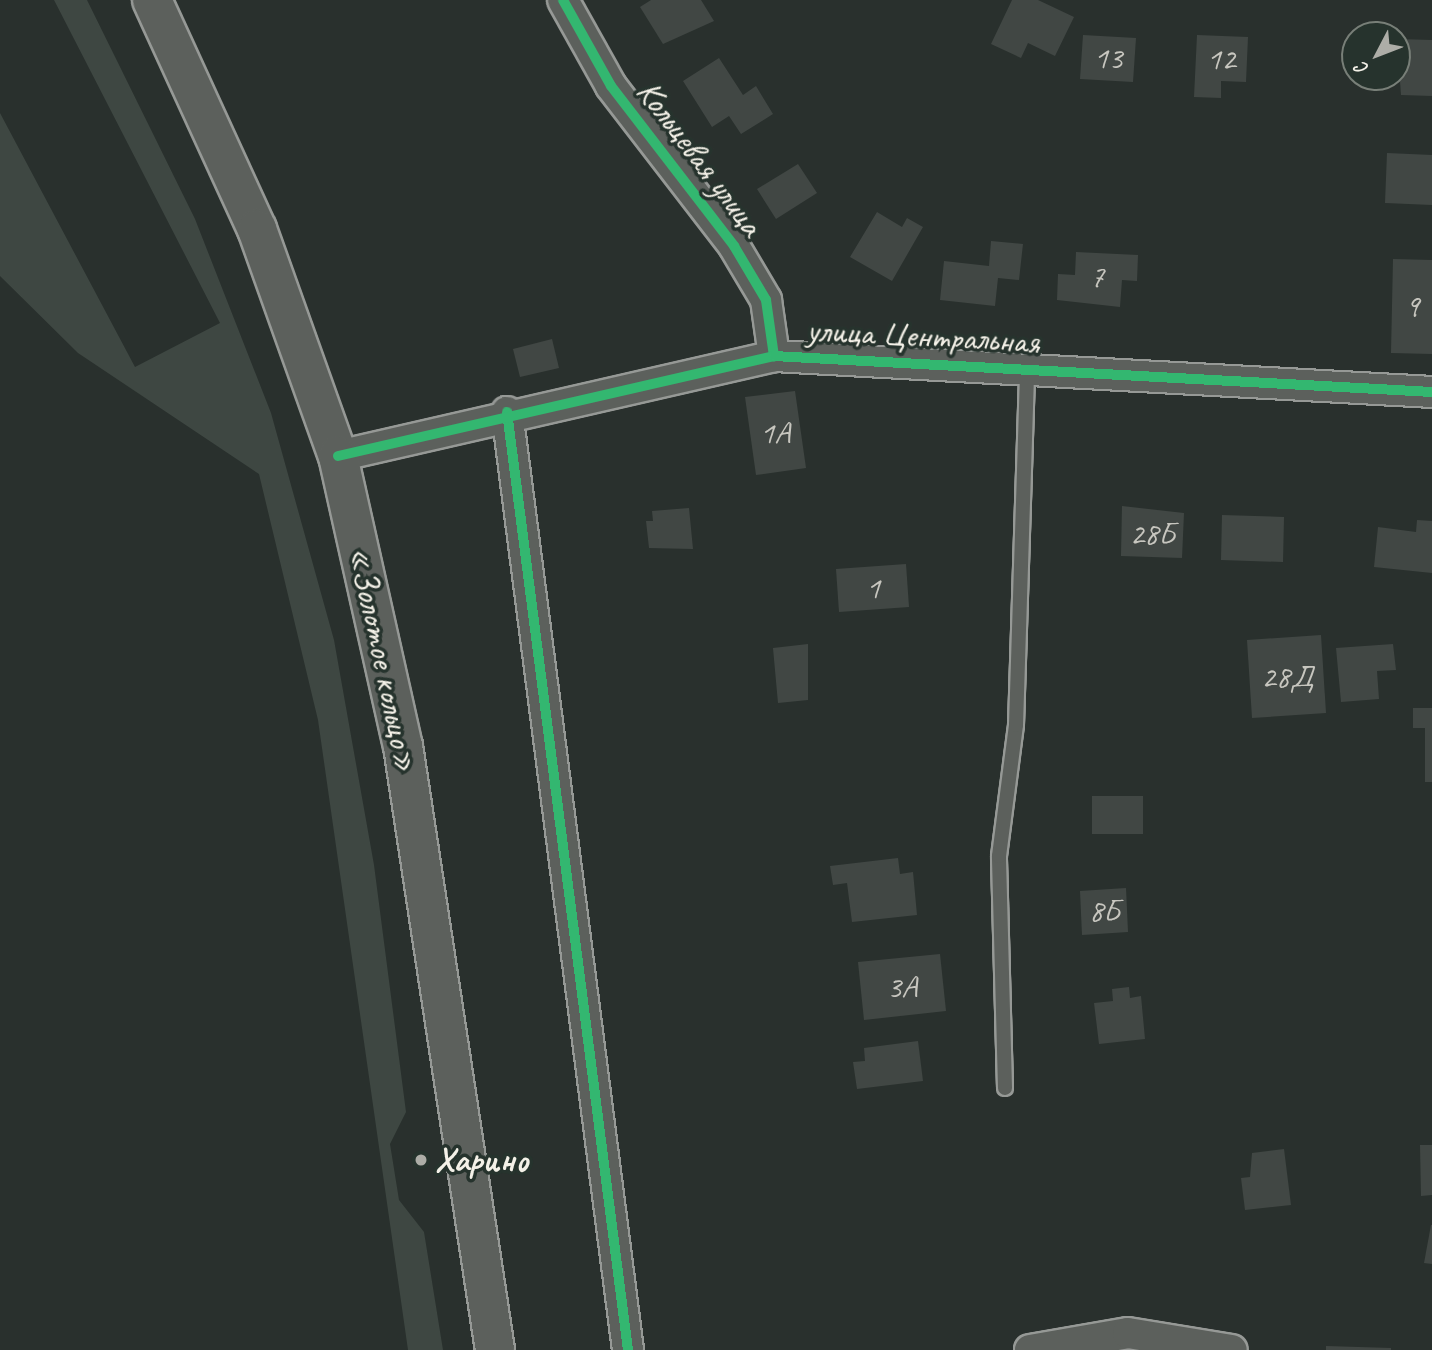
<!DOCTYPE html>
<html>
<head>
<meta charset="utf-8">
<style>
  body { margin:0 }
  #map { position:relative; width:1432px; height:1350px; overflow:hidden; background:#29302d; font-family:Caveat,sans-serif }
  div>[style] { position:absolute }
  .green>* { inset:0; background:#3e4742 }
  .building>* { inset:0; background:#414744 }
  .roads { filter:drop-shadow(2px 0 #969996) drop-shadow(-2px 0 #969996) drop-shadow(0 2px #969996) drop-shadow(0 -2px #969996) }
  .service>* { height:14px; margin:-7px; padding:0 7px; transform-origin:7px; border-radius:7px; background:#5c605c }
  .minor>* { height:30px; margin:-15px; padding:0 15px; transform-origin:15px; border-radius:15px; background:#5c605c }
  .trunk>* { height:38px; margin:-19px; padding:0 19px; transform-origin:19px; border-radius:19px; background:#5c605c }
  .cycleway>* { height:10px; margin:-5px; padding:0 5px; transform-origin:5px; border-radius:5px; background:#33b770 }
  .dots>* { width:19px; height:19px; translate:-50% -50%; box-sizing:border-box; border:4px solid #26332d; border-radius:50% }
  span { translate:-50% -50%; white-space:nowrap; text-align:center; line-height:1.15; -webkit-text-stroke:7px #26332d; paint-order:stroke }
  .number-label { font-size:32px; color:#c7c6bf }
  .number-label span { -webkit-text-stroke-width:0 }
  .street-label { font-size:35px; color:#f4f1e8 }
  .poi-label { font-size:35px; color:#f4f1e8; font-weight:700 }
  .left { translate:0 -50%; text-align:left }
  .north { position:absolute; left:1341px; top:21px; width:70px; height:70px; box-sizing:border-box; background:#26332d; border:2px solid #787f78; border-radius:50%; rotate:228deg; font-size:19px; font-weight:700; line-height:28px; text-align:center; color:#f4f1e8 }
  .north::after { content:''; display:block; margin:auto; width:24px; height:32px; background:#adada7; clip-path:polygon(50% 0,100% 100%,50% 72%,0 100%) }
</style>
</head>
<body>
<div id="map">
  <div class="green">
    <div style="clip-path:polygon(54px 0,87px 0,195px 219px,271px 413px,334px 640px,374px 865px,406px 1112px,390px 1144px,399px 1200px,424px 1232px,443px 1350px,408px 1350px,318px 720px,259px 474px,78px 353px,0 276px,0 113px,135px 367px,220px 323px)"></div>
  </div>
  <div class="building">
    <div style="clip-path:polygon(651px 0,701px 0,714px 21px,663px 44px,640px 7px)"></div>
    <div style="clip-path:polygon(1012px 0,1038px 0,1074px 17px,1055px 56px,1028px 43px,1021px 58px,991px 44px)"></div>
    <div style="clip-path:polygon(1083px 35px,1136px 38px,1133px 82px,1080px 79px)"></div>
    <div style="clip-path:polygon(1197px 35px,1248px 37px,1246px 82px,1221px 81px,1221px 98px,1194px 97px)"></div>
    <div style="clip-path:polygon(1397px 39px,1432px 40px,1432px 96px,1401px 95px)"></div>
    <div style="clip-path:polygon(719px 58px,743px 95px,756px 86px,773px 114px,741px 134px,729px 116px,712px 127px,683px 81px)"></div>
    <div style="clip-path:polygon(1387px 153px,1432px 155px,1432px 205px,1385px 203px)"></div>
    <div style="clip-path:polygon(798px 164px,817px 193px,776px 219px,757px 189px)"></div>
    <div style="clip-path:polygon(877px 212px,902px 227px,907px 218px,923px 227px,892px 281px,850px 257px)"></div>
    <div style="clip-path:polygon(991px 241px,1023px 244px,1019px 280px,998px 278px,995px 306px,940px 300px,944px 261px,989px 266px)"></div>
    <div style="clip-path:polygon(1076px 252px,1138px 255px,1137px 281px,1122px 280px,1120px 307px,1057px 300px,1058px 274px,1075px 275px)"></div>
    <div style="clip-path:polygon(1393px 259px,1432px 260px,1432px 354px,1391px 353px)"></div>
    <div style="clip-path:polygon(552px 339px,559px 368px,520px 377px,513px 349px)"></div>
    <div style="clip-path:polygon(795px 391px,806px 468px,756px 475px,745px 397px)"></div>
    <div style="clip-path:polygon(1122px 506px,1184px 513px,1182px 558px,1121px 556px)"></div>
    <div style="clip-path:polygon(689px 508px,693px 549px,649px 548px,646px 521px,653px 521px,652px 511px)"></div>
    <div style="clip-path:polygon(1222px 515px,1284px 517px,1283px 562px,1221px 560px)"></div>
    <div style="clip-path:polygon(1417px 520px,1432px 521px,1432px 573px,1374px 567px,1378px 527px,1416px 532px)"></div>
    <div style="clip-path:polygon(906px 564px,909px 607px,839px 612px,836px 569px)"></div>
    <div style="clip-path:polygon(1321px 635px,1326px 713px,1252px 718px,1247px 640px)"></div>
    <div style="clip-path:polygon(808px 644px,808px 700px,778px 703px,773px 648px)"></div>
    <div style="clip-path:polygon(1393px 644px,1396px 670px,1377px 671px,1379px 699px,1341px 702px,1336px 648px)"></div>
    <div style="clip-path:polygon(1413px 708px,1432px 708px,1432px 782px,1425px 782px,1425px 728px,1413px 728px)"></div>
    <div style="clip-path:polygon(1092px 796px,1143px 796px,1143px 834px,1092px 834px)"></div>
    <div style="clip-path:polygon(898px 858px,900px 874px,913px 872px,917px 915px,852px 922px,847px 883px,833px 885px,830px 866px)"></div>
    <div style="clip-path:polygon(1126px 888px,1128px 932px,1082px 935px,1080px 891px)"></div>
    <div style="clip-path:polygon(940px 954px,946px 1011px,864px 1020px,858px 962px)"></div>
    <div style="clip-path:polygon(1129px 987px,1130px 998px,1141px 996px,1145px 1039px,1099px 1044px,1094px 1003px,1113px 1001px,1112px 989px)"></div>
    <div style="clip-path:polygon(918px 1041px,923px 1081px,857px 1089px,853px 1062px,865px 1061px,864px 1048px)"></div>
    <div style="clip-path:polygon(1420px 1145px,1432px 1145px,1432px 1195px,1421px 1196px)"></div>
    <div style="clip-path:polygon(1284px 1149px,1291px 1205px,1245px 1210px,1241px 1178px,1250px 1177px,1252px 1153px)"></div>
    <div style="clip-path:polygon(1431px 1225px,1432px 1225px,1432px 1264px,1424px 1263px)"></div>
    <div style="clip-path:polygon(1326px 1346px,1391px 1348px,1391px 1350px,1326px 1350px)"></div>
  </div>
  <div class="roads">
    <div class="service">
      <div style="left:1005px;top:1088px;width:232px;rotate:-91.5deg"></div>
      <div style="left:999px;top:856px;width:132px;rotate:-82.6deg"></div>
      <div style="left:1016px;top:725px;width:355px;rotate:-88.2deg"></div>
    </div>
    <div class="minor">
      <div style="left:563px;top:0;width:98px;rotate:60.8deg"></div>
      <div style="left:611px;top:86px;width:202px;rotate:52.4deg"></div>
      <div style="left:734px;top:246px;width:63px;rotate:59.3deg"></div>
      <div style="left:766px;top:300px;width:57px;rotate:81.9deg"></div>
      <div style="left:507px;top:412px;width:946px;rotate:82.65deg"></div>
      <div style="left:338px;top:456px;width:447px;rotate:-12.9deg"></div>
      <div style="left:774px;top:356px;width:659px;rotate:3.13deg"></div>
      <div style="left:1030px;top:1350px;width:99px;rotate:-9.8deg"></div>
      <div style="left:1128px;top:1333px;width:105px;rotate:9.3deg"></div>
    </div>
    <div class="trunk">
      <div style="left:152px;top:0;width:252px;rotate:65.4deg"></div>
      <div style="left:257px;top:229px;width:241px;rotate:70.4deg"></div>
      <div style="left:338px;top:456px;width:297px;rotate:77.4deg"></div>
      <div style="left:403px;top:746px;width:611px;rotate:81.34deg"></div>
    </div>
  </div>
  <div class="cycleway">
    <div style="left:563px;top:0;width:98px;rotate:60.8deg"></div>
    <div style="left:611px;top:86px;width:202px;rotate:52.4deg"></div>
    <div style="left:734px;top:246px;width:63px;rotate:59.3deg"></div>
    <div style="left:766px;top:300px;width:57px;rotate:81.9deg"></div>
    <div style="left:507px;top:412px;width:946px;rotate:82.65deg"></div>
    <div style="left:338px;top:456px;width:447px;rotate:-12.9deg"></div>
    <div style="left:774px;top:356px;width:659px;rotate:3.13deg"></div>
  </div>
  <div class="dots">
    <div style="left:421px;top:1160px;background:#adada7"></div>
  </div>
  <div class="number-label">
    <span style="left:1108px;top:58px">13</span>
    <span style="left:1221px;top:59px">12</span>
    <span style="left:1097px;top:277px">7</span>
    <span style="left:1412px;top:306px">9</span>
    <span style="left:775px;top:433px">1А</span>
    <span style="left:1152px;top:534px">28Б</span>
    <span style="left:873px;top:588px">1</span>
    <span style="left:1287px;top:677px">28Д</span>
    <span style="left:1104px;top:911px">8Б</span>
    <span style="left:902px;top:987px">3А</span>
  </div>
  <div class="street-label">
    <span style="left:700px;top:158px;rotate:53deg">Кольцевая улица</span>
    <span style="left:923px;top:336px;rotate:3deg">улица Центральная</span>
    <span style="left:383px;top:659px;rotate:78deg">«Золотое кольцо»</span>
  </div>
  <div class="poi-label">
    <span class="left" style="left:435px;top:1160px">Харино</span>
  </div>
  <div class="north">С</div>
</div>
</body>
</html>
